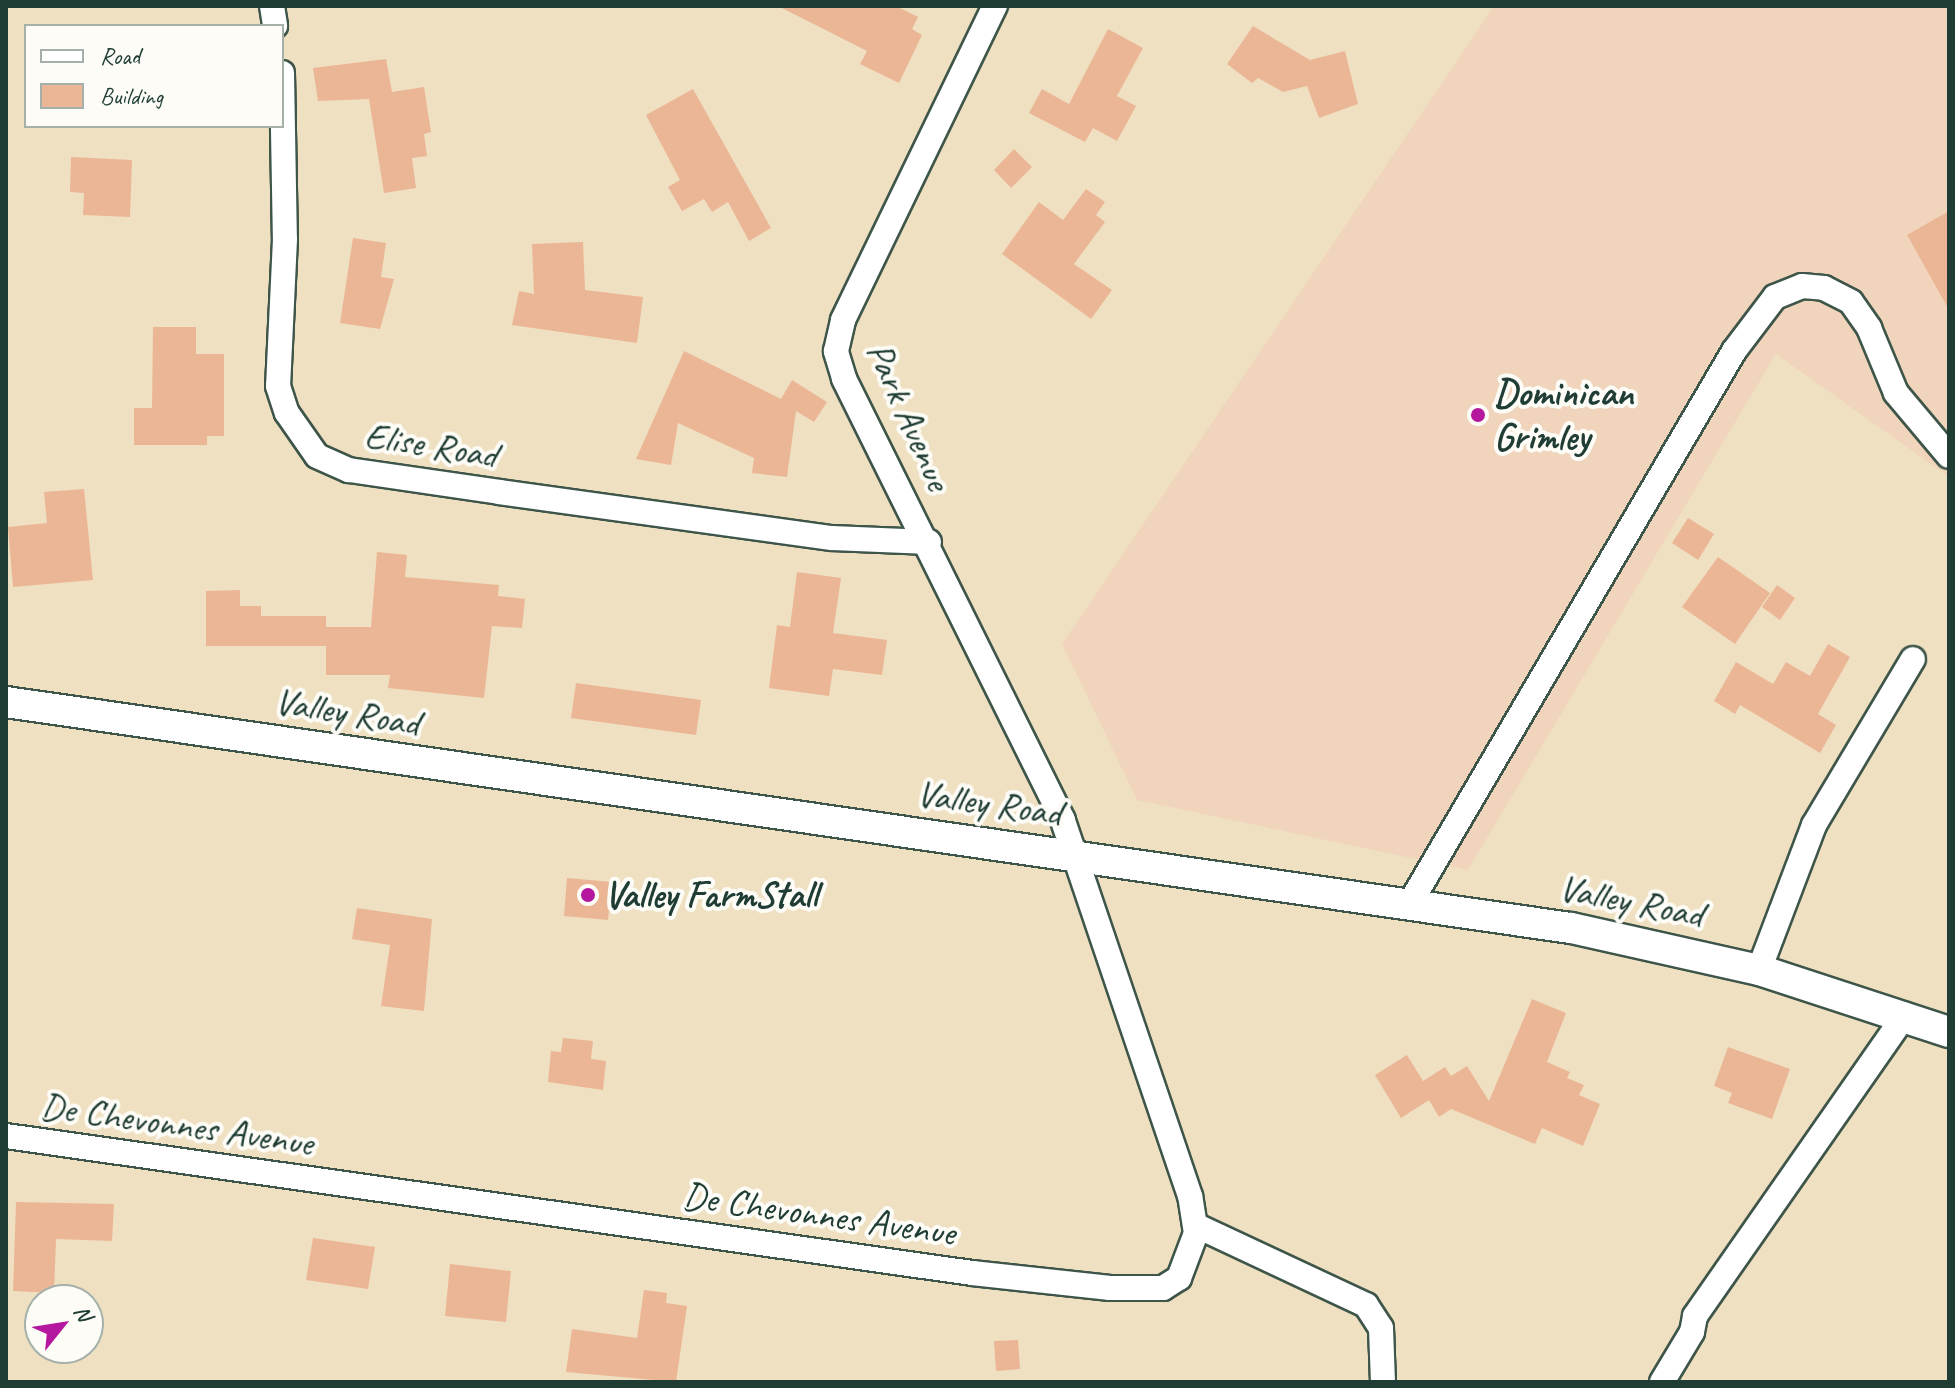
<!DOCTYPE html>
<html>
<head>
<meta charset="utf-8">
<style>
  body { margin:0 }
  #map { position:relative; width:1955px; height:1388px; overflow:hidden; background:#efe0c1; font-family:Caveat,sans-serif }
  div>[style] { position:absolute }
  .built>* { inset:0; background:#f0d5bc }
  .building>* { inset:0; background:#ebb696 }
  .roads { filter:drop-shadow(2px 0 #3e5549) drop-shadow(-2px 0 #3e5549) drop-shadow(0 2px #3e5549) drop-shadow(0 -2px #3e5549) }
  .minor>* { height:24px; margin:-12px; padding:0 12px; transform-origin:12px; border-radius:12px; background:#fff }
  .tertiary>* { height:30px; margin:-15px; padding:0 15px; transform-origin:15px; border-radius:15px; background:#fff }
  .dots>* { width:22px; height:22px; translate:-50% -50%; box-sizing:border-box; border:4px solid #fdfcf7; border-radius:50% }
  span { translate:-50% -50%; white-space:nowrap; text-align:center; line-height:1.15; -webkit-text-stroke:8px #fdfcf7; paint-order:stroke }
  .poi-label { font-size:38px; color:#1f3d34; font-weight:700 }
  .left { translate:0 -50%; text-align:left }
  .street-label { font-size:38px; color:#1f3d34 }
  .frame { position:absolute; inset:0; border:8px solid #1f3d34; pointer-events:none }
  .legend { position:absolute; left:24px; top:24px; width:260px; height:104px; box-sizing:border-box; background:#fdfcf7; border:2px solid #a4b0a9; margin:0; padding:10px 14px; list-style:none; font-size:24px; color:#1f3d34 }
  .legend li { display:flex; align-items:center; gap:16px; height:40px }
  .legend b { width:40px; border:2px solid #a4b0a9 }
  .north { position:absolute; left:24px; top:1284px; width:80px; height:80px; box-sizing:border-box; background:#fdfcf7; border:2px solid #a4b0a9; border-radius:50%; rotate:60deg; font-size:22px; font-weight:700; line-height:32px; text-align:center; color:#1f3d34 }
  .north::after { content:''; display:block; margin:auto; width:28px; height:36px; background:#b5179e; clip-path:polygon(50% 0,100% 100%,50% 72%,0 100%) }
</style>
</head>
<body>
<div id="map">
  <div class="built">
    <div style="clip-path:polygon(1494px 6px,1949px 6px,1949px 477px,1776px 354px,1468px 870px,1137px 800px,1062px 644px)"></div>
  </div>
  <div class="building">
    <div style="clip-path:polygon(778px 6px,896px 6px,918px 17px,912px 29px,922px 35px,899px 83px,860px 64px,867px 51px)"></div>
    <div style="clip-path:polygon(1253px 26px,1310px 60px,1345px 51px,1358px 104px,1319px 118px,1307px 86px,1283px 92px,1258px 78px,1252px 83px,1227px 64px)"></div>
    <div style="clip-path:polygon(1108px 29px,1143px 48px,1117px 96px,1136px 106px,1117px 141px,1093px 128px,1085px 142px,1029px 113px,1042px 89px,1069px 104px)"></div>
    <div style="clip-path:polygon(386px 59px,392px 92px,424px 87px,431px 132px,424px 134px,427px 156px,412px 158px,416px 188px,384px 193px,369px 99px,318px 101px,313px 68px)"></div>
    <div style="clip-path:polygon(693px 89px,771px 228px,749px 241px,728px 202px,712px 212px,704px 199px,682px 211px,668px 187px,680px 180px,646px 115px)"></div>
    <div style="clip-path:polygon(1014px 149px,1032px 167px,1011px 188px,994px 170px)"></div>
    <div style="clip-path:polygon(71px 157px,132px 160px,130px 217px,83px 215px,84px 193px,70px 192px)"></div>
    <div style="clip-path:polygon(1086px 189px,1105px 202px,1096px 215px,1105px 222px,1074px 264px,1112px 290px,1091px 319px,1002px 254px,1039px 202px,1063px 220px)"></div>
    <div style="clip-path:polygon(1949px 211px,1949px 310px,1907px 235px)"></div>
    <div style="clip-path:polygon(353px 238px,386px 243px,381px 277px,394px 279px,380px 329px,340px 323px)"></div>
    <div style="clip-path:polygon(583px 242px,585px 290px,643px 297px,637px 343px,512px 325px,519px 291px,534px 294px,532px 244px)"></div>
    <div style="clip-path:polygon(153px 327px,196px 327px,196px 354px,224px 354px,224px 436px,207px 436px,207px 445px,134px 445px,134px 408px,152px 408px)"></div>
    <div style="clip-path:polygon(684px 351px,781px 399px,792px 380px,827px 402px,814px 422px,796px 411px,787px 477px,752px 473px,754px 458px,678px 423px,671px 465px,636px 459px)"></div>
    <div style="clip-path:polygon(84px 489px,93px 580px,13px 587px,8px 527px,47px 523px,44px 492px)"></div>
    <div style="clip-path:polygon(1688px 518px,1714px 534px,1698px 560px,1672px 543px)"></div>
    <div style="clip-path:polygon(377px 552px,407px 555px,405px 577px,499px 585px,498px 596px,525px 599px,522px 628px,492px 626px,484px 698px,388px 688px,390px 675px,326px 675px,326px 646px,206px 646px,206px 591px,240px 590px,240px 606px,261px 606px,261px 616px,326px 616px,326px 627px,371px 627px)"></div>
    <div style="clip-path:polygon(1718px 557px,1770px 593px,1735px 644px,1682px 607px)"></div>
    <div style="clip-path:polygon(797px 572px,841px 578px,833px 633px,887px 640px,882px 675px,833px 669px,829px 696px,769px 688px,777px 625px,790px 627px)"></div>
    <div style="clip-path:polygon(1777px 585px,1795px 598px,1780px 620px,1762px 607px)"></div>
    <div style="clip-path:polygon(1828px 644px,1850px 657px,1818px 714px,1836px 725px,1820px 753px,1740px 705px,1735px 714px,1714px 701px,1736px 662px,1773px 684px,1786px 662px,1810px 676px)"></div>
    <div style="clip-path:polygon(576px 683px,701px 700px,696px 735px,571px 718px)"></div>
    <div style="clip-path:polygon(567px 878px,612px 882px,608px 920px,564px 916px)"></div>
    <div style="clip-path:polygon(357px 908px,432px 919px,424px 1011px,381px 1006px,390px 945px,352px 939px)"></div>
    <div style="clip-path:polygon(1532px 999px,1566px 1013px,1547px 1062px,1570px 1072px,1567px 1078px,1584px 1085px,1579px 1095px,1600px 1104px,1583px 1146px,1542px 1128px,1535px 1144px,1451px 1109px,1439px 1117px,1429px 1100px,1401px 1118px,1375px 1075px,1407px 1055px,1423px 1081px,1445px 1067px,1451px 1076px,1467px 1066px,1489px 1101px)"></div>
    <div style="clip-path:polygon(563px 1038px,593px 1041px,591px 1059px,606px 1061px,603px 1090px,548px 1082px,551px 1051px,561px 1052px)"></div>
    <div style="clip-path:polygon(1728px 1047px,1790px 1069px,1772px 1119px,1728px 1103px,1732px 1093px,1714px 1086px)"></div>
    <div style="clip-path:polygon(16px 1202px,114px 1204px,112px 1241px,56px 1239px,54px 1293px,13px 1291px)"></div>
    <div style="clip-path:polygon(313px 1238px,375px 1247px,368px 1289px,306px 1280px)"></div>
    <div style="clip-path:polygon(450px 1264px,511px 1271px,506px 1322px,445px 1316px)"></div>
    <div style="clip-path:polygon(644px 1290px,667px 1293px,666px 1303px,687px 1306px,676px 1382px,566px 1372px,572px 1329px,637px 1338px)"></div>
    <div style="clip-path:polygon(1018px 1340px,1020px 1369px,996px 1371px,994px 1341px)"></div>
  </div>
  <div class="roads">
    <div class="minor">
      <div style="left:272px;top:6px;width:20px;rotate:81deg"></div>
      <div style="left:282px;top:73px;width:166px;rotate:89deg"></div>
      <div style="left:285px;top:239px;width:147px;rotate:92.7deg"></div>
      <div style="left:278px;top:386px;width:28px;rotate:72deg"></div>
      <div style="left:287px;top:413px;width:52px;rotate:55.1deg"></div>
      <div style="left:317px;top:456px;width:35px;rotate:24deg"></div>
      <div style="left:349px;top:470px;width:152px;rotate:8.3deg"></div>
      <div style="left:499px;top:492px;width:336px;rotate:7.9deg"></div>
      <div style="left:832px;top:538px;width:97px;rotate:2.4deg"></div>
      <div style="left:1409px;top:905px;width:642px;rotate:-59.6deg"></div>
      <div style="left:1734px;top:351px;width:68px;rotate:-52.8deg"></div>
      <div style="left:1775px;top:297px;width:29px;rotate:-22deg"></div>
      <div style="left:1802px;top:286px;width:22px;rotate:5deg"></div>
      <div style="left:1824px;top:288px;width:30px;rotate:27deg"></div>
      <div style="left:1851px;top:302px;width:32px;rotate:55deg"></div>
      <div style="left:1869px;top:328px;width:70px;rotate:67.4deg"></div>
      <div style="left:1896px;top:393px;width:82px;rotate:49.9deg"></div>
      <div style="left:1759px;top:970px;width:155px;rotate:-69.2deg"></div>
      <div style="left:1814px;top:825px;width:193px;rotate:-59.2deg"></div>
      <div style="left:6px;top:1136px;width:976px;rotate:8.07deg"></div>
      <div style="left:972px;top:1273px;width:139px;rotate:6.2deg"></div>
      <div style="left:1110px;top:1288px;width:53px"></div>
      <div style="left:1163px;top:1288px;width:19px;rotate:-32deg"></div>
      <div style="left:1179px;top:1278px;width:48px;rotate:-69.3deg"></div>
      <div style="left:1196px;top:1233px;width:37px;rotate:-99deg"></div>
      <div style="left:1190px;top:1196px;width:397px;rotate:-108.7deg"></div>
      <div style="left:1063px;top:820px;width:493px;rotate:-116.4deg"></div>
      <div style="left:844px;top:378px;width:28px;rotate:-107deg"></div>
      <div style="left:836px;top:351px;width:32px;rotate:-77deg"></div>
      <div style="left:843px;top:320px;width:349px;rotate:-64.2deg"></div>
      <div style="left:1195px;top:1225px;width:189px;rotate:25.1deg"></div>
      <div style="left:1366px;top:1305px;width:27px;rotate:57deg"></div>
      <div style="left:1381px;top:1328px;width:54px;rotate:87.9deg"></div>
      <div style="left:1662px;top:1382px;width:58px;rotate:-59deg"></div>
      <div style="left:1692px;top:1332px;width:16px;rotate:-79deg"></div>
      <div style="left:1695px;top:1316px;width:367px;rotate:-55.1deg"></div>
    </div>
    <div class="tertiary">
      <div style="left:6px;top:702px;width:1581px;rotate:8.22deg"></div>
      <div style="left:1571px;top:928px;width:193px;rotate:12.6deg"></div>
      <div style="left:1759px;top:970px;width:200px;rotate:18.1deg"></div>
    </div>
  </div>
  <div class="dots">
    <div style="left:1478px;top:415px;background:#b5179e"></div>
    <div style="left:588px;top:895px;background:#b5179e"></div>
  </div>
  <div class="poi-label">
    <span class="left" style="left:1494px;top:415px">Dominican<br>Grimley</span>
    <span class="left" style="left:604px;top:895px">Valley FarmStall</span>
  </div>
  <div class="street-label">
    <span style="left:909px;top:416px;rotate:66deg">Park Avenue</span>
    <span style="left:431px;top:445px;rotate:9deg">Elise Road</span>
    <span style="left:347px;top:712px;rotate:9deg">Valley Road</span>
    <span style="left:989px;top:803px;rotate:8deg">Valley Road</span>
    <span style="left:1631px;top:901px;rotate:11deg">Valley Road</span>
    <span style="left:177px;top:1124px;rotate:8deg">De Chevonnes Avenue</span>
    <span style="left:819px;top:1214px;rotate:8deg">De Chevonnes Avenue</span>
  </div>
  <div class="frame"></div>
  <ul class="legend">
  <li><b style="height:10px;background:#fff"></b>Road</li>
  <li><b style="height:22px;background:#ebb696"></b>Building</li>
  </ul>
  <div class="north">N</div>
</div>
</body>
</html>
